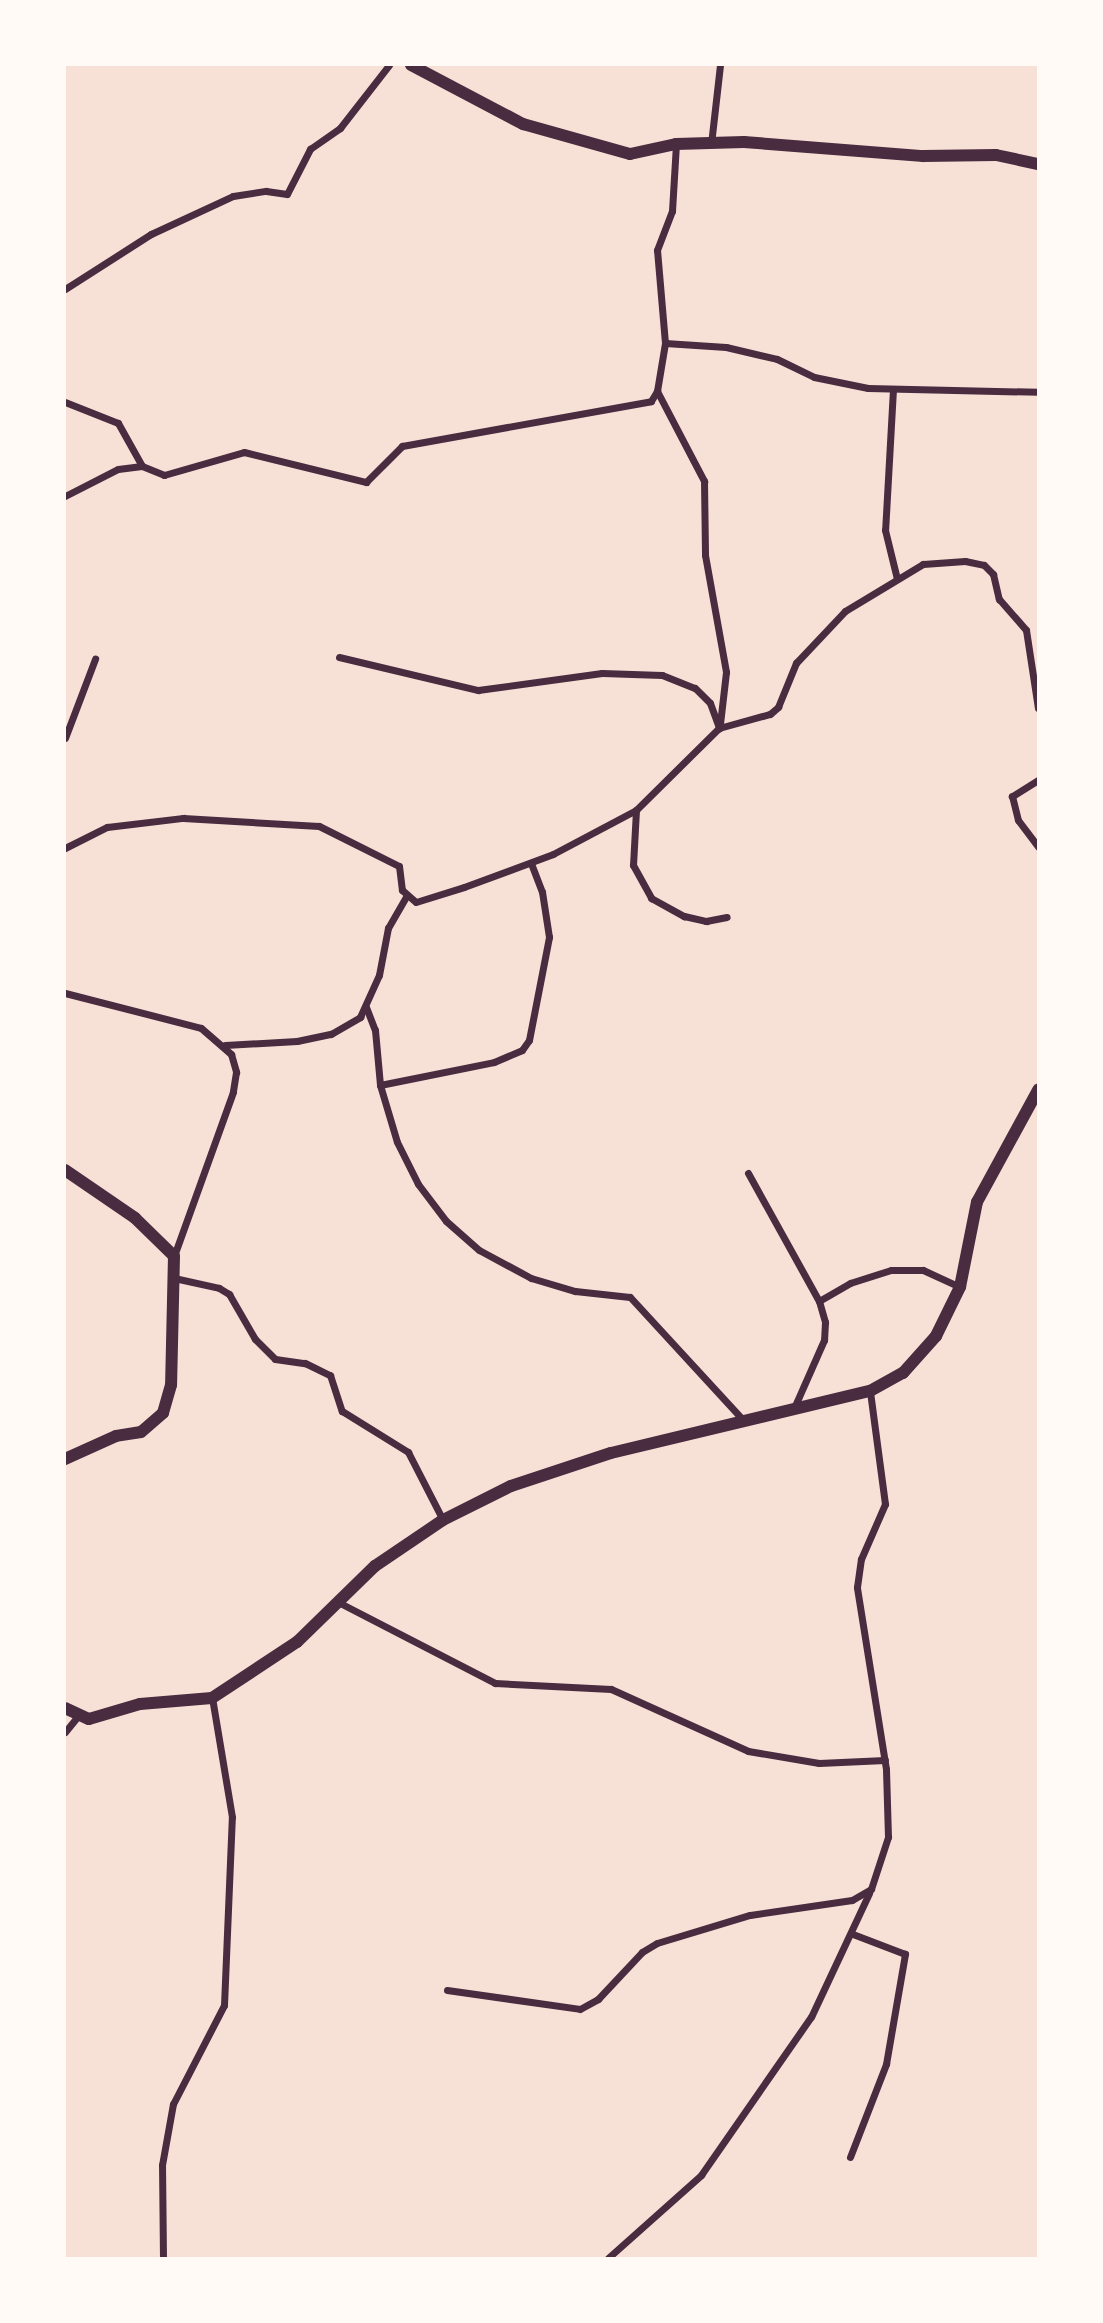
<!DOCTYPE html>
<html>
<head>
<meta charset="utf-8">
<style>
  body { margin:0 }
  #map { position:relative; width:1103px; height:2323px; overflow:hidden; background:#f7e1d7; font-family:"Times New Roman",serif }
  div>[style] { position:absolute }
  .minor>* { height:7px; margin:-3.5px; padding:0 3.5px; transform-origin:3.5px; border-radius:3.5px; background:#4a2c40 }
  .tertiary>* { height:12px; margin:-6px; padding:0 6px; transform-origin:6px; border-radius:6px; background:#4a2c40 }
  span { translate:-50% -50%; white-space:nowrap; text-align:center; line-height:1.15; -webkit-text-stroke:5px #fffaf5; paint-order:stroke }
  .frame { position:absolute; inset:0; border:66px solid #fffaf5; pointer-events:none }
</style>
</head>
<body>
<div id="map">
  <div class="minor">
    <div style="left:711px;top:144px;width:80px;rotate:-83.5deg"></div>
    <div style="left:65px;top:289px;width:102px;rotate:-32.6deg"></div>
    <div style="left:151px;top:234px;width:90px;rotate:-24.9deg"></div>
    <div style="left:233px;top:196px;width:33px;rotate:-9deg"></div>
    <div style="left:266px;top:191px;width:21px;rotate:8deg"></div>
    <div style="left:287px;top:194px;width:51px;rotate:-62.9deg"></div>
    <div style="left:310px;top:149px;width:37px;rotate:-35deg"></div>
    <div style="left:340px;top:128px;width:80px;rotate:-52.1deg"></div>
    <div style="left:665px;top:343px;width:61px;rotate:3.8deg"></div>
    <div style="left:726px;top:347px;width:52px;rotate:13.2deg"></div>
    <div style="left:777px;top:359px;width:41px;rotate:25.9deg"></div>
    <div style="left:814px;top:377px;width:55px;rotate:11.5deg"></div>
    <div style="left:868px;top:388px;width:170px;rotate:1.3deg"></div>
    <div style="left:893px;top:389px;width:141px;rotate:93.2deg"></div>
    <div style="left:885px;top:530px;width:50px;rotate:76.2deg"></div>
    <div style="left:657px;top:391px;width:102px;rotate:62.4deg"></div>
    <div style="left:704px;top:481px;width:74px;rotate:89.2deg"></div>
    <div style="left:705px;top:555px;width:119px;rotate:79.8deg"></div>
    <div style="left:726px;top:672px;width:52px;rotate:96.6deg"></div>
    <div style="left:65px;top:402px;width:57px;rotate:21.6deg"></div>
    <div style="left:118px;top:423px;width:49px;rotate:60.8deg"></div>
    <div style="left:65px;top:496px;width:59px;rotate:-27deg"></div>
    <div style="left:118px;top:469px;width:24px;rotate:-7deg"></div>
    <div style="left:142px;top:466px;width:24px;rotate:22deg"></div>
    <div style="left:164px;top:475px;width:83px;rotate:-16deg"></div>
    <div style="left:244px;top:452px;width:126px;rotate:13.8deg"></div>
    <div style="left:366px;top:482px;width:51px;rotate:-45deg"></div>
    <div style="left:402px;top:446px;width:253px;rotate:-10.2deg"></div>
    <div style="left:651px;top:401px;width:12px;rotate:-59deg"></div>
    <div style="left:657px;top:391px;width:49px;rotate:-80.5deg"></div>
    <div style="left:665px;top:343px;width:93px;rotate:-94.9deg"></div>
    <div style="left:657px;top:250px;width:42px;rotate:-69deg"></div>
    <div style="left:672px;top:211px;width:67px;rotate:-86.6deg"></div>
    <div style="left:339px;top:657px;width:143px;rotate:13.4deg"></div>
    <div style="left:478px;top:690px;width:125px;rotate:-7.8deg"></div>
    <div style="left:602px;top:673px;width:60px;rotate:1.9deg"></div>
    <div style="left:662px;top:675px;width:35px;rotate:22deg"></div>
    <div style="left:695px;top:688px;width:21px;rotate:45deg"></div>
    <div style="left:710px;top:703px;width:27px;rotate:70deg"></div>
    <div style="left:65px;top:738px;width:85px;rotate:-69.2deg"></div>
    <div style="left:1038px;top:780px;width:31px;rotate:148deg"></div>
    <div style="left:1012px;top:796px;width:25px;rotate:76deg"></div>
    <div style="left:1018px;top:820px;width:34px;rotate:53deg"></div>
    <div style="left:636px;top:810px;width:55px;rotate:93.1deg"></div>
    <div style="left:633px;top:865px;width:38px;rotate:61deg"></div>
    <div style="left:651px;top:898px;width:38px;rotate:29deg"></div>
    <div style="left:684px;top:916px;width:23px;rotate:13deg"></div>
    <div style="left:706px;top:921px;width:21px;rotate:-11deg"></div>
    <div style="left:65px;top:848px;width:47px;rotate:-26.6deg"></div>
    <div style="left:107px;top:827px;width:77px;rotate:-6.8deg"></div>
    <div style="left:183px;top:818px;width:136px;rotate:3.4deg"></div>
    <div style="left:319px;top:826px;width:89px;rotate:26.6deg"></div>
    <div style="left:399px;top:866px;width:24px;rotate:83deg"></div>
    <div style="left:402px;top:890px;width:18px;rotate:41deg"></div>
    <div style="left:416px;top:902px;width:50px;rotate:-17.4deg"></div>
    <div style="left:464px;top:887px;width:95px;rotate:-20.3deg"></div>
    <div style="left:553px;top:854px;width:94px;rotate:-27.9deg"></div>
    <div style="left:636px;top:810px;width:117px;rotate:-44.7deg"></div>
    <div style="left:719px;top:728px;width:53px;rotate:-15.4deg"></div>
    <div style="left:770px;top:714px;width:11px;rotate:-41deg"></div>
    <div style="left:778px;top:707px;width:48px;rotate:-67.8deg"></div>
    <div style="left:796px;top:663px;width:71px;rotate:-46.7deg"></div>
    <div style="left:845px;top:611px;width:91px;rotate:-31.1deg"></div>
    <div style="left:923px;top:564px;width:42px;rotate:-4.1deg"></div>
    <div style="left:965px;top:561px;width:19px;rotate:12deg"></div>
    <div style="left:984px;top:565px;width:13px;rotate:45deg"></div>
    <div style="left:993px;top:574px;width:26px;rotate:77deg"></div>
    <div style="left:999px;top:599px;width:41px;rotate:48.9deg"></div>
    <div style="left:1026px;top:630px;width:79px;rotate:81.3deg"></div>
    <div style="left:65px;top:993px;width:140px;rotate:14.4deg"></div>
    <div style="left:201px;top:1028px;width:40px;rotate:41deg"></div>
    <div style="left:231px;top:1054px;width:19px;rotate:74deg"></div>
    <div style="left:236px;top:1072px;width:20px;rotate:99deg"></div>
    <div style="left:233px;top:1092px;width:174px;rotate:109.8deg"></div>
    <div style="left:366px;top:1007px;width:25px;rotate:69deg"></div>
    <div style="left:375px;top:1030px;width:55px;rotate:84.8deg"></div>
    <div style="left:380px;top:1085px;width:59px;rotate:73.4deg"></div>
    <div style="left:397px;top:1142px;width:47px;rotate:63.4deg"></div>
    <div style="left:418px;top:1184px;width:46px;rotate:52.9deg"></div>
    <div style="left:446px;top:1221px;width:44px;rotate:41.3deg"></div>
    <div style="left:479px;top:1250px;width:59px;rotate:28.3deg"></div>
    <div style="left:531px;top:1278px;width:46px;rotate:16.5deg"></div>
    <div style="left:575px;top:1291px;width:55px;rotate:6.2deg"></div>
    <div style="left:630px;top:1297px;width:168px;rotate:47.4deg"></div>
    <div style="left:225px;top:1045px;width:72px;rotate:-3.2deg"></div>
    <div style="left:297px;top:1041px;width:35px;rotate:-12deg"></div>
    <div style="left:331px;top:1034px;width:34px;rotate:-30deg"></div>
    <div style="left:360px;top:1017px;width:46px;rotate:-65.7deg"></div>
    <div style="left:379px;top:975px;width:48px;rotate:-79.2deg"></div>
    <div style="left:388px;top:928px;width:36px;rotate:-60deg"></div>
    <div style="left:380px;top:1085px;width:116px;rotate:-11.4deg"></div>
    <div style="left:494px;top:1062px;width:30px;rotate:-23deg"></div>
    <div style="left:522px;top:1050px;width:12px;rotate:-55deg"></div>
    <div style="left:529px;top:1040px;width:105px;rotate:-79deg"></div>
    <div style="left:549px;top:937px;width:46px;rotate:-98.8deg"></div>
    <div style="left:542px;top:892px;width:31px;rotate:-111deg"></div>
    <div style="left:748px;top:1173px;width:146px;rotate:61deg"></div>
    <div style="left:819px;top:1301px;width:22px;rotate:74deg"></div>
    <div style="left:825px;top:1322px;width:18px;rotate:93deg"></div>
    <div style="left:824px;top:1340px;width:74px;rotate:113.8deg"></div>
    <div style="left:174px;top:1278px;width:46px;rotate:12.5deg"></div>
    <div style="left:219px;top:1288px;width:12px;rotate:31deg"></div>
    <div style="left:229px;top:1294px;width:52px;rotate:60deg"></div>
    <div style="left:255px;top:1339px;width:28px;rotate:45deg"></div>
    <div style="left:275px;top:1359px;width:30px;rotate:8deg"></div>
    <div style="left:305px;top:1363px;width:28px;rotate:26deg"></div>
    <div style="left:330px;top:1375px;width:38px;rotate:72deg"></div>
    <div style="left:342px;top:1411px;width:78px;rotate:31.8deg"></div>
    <div style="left:408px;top:1452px;width:76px;rotate:62.8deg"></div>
    <div style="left:819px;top:1301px;width:36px;rotate:-30deg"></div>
    <div style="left:850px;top:1283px;width:43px;rotate:-17.6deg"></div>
    <div style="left:891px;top:1270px;width:32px"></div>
    <div style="left:923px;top:1270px;width:41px;rotate:24.7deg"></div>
    <div style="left:338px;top:1602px;width:177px;rotate:27.3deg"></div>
    <div style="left:495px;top:1683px;width:116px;rotate:3deg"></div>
    <div style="left:611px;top:1689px;width:150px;rotate:24.3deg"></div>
    <div style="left:748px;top:1751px;width:72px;rotate:9.6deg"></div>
    <div style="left:819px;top:1763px;width:66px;rotate:-2.6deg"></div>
    <div style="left:65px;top:1732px;width:19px;rotate:-51deg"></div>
    <div style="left:447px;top:1990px;width:134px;rotate:8.1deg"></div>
    <div style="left:580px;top:2009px;width:21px;rotate:-29deg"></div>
    <div style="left:598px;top:1999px;width:64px;rotate:-46.9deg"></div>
    <div style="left:642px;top:1952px;width:17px;rotate:-31deg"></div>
    <div style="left:657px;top:1943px;width:97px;rotate:-16.8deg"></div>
    <div style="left:750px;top:1915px;width:103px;rotate:-8.4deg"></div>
    <div style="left:852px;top:1900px;width:22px;rotate:-30deg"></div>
    <div style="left:871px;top:1889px;width:55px;rotate:-71.9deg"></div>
    <div style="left:888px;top:1837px;width:68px;rotate:-91.7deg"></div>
    <div style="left:886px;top:1769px;width:184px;rotate:-99.1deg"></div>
    <div style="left:857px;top:1587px;width:28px;rotate:-82deg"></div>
    <div style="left:861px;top:1559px;width:60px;rotate:-66.4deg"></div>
    <div style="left:885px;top:1504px;width:114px;rotate:-97.6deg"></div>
    <div style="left:850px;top:2157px;width:100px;rotate:-68.8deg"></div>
    <div style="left:886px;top:2064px;width:112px;rotate:-80.2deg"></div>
    <div style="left:905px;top:1954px;width:56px;rotate:-159deg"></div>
    <div style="left:163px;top:2258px;width:93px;rotate:-90.6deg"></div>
    <div style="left:162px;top:2165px;width:62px;rotate:-79.8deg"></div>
    <div style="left:173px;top:2104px;width:111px;rotate:-62.7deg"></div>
    <div style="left:224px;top:2005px;width:188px;rotate:-87.6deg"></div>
    <div style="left:232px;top:1817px;width:121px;rotate:-99.5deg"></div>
    <div style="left:608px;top:2258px;width:125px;rotate:-41.7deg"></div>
    <div style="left:701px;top:2175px;width:193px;rotate:-55.2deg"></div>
    <div style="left:811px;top:2017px;width:137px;rotate:-64.9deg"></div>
  </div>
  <div class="tertiary">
    <div style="left:411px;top:65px;width:127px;rotate:27.8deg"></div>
    <div style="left:523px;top:124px;width:111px;rotate:15.7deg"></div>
    <div style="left:630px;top:154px;width:47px;rotate:-12.3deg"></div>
    <div style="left:676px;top:144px;width:68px;rotate:-1.7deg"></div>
    <div style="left:744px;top:142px;width:180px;rotate:4.5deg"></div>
    <div style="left:923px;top:156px;width:73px;rotate:-0.8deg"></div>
    <div style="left:996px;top:155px;width:43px;rotate:12.1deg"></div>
    <div style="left:65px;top:1170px;width:85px;rotate:34.4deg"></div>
    <div style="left:135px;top:1218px;width:54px;rotate:44.3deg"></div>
    <div style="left:174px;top:1256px;width:129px;rotate:91.3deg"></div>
    <div style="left:171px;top:1385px;width:29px;rotate:106deg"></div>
    <div style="left:163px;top:1413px;width:29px;rotate:139deg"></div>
    <div style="left:141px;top:1432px;width:25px;rotate:171deg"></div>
    <div style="left:116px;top:1436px;width:56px;rotate:155.7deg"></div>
    <div style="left:65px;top:1708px;width:26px;rotate:25deg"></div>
    <div style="left:89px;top:1719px;width:53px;rotate:-16.4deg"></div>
    <div style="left:140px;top:1704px;width:72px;rotate:-4.8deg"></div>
    <div style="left:212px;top:1698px;width:102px;rotate:-33.4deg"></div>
    <div style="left:297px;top:1642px;width:109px;rotate:-44.3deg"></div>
    <div style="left:375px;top:1566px;width:82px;rotate:-34.1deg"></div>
    <div style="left:443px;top:1520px;width:76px;rotate:-26.6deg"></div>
    <div style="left:511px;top:1486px;width:105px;rotate:-18.3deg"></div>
    <div style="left:611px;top:1453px;width:266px;rotate:-13.5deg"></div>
    <div style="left:870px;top:1391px;width:38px;rotate:-29deg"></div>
    <div style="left:903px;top:1373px;width:50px;rotate:-48.3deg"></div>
    <div style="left:936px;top:1336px;width:55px;rotate:-63.9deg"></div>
    <div style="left:960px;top:1287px;width:87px;rotate:-78.7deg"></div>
    <div style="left:977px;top:1202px;width:128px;rotate:-61.4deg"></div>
  </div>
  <div class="frame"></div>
</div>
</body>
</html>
